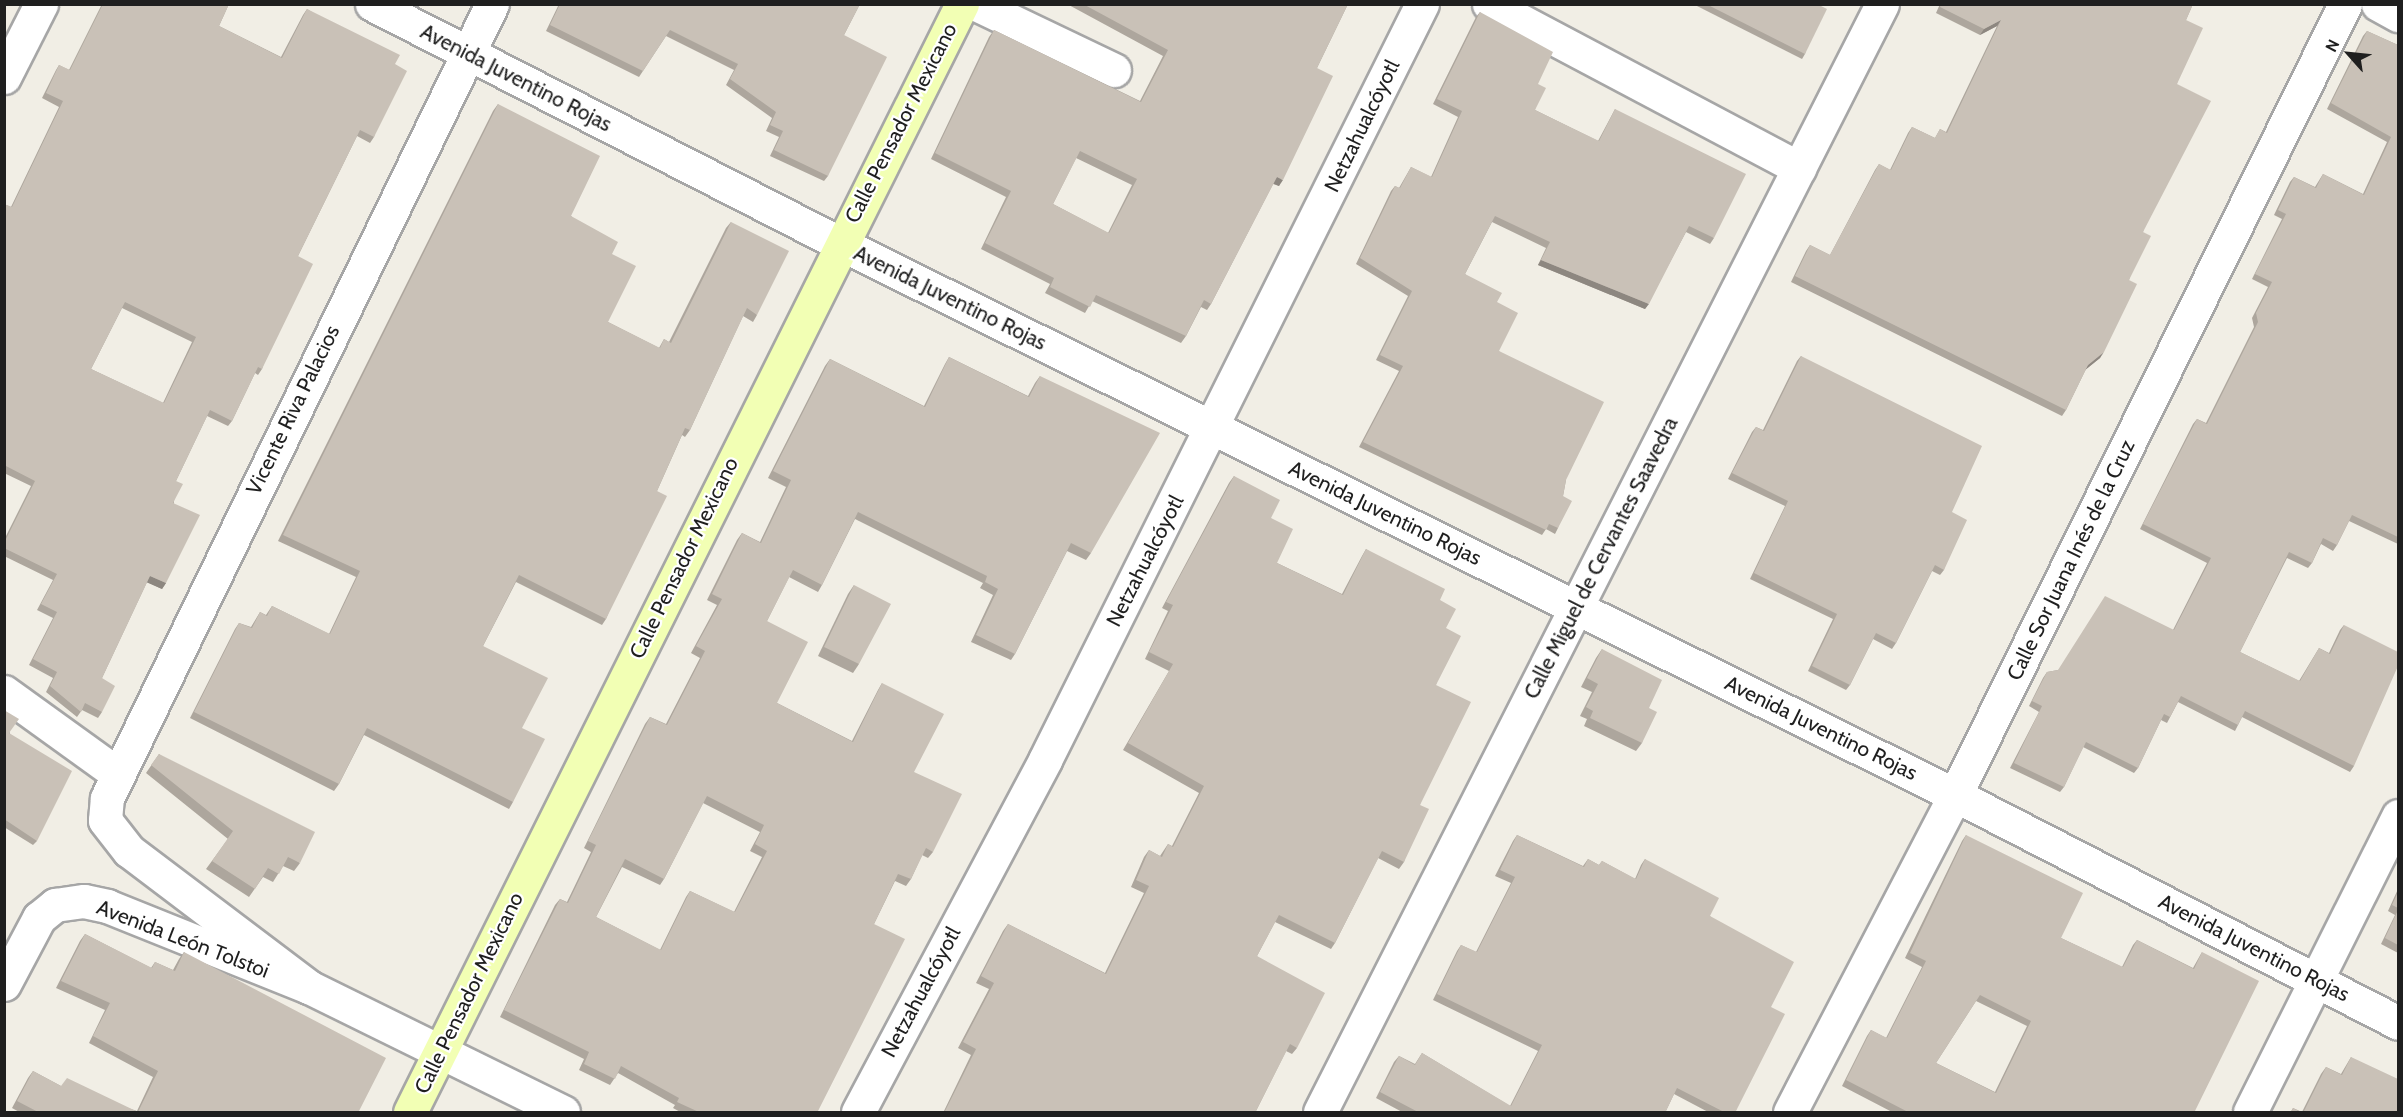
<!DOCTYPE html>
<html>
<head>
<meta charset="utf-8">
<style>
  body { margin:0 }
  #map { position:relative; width:2403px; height:1117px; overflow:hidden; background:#f1eee5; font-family:Cabin,sans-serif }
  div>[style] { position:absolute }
  .roads { filter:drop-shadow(2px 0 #a6a6a6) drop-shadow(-2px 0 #a6a6a6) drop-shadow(0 2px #a6a6a6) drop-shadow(0 -2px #a6a6a6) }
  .street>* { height:33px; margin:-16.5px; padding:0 16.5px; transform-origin:16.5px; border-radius:16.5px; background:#fff }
  .secondary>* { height:33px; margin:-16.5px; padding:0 16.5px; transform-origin:16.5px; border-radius:16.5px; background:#f2ffb4 }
  .wall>* { inset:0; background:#ada69d }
  .shaded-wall>* { inset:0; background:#8d8780 }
  .building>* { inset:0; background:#c9c1b7 }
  span { translate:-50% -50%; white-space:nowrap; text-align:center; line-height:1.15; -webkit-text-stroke:4.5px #fff; paint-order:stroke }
  .street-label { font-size:21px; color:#1f1f1f }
  .frame { position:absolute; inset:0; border:6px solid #1f1f1f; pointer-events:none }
  .north { position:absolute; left:2319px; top:24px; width:60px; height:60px; -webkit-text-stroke:4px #fff; paint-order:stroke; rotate:297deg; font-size:16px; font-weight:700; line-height:24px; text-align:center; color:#1f1f1f }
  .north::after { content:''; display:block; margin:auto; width:21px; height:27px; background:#1f1f1f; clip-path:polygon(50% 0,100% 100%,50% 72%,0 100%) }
</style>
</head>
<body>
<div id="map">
  <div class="roads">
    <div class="street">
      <div style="left:372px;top:4px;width:525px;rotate:27.1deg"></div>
      <div style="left:839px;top:243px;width:1245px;rotate:26.32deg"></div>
      <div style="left:1955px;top:795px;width:498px;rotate:27.2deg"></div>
      <div style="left:976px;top:4px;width:153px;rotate:25.6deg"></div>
      <div style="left:1489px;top:4px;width:351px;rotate:27.9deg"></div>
      <div style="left:2378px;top:4px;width:23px;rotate:29deg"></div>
      <div style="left:4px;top:77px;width:82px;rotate:-63.1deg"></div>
      <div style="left:4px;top:692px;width:137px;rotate:35.8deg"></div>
      <div style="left:4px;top:984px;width:75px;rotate:-62.1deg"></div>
      <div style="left:39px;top:918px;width:21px;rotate:-39deg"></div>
      <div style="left:55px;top:905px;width:29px;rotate:-8deg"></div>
      <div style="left:84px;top:901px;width:24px;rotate:12deg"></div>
      <div style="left:107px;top:906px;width:218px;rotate:21.9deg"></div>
      <div style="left:309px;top:987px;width:283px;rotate:26.2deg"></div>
      <div style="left:309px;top:987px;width:226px;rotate:-142.9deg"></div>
      <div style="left:129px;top:851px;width:39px;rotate:-128deg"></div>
      <div style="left:105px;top:820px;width:22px;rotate:-85deg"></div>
      <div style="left:107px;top:798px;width:882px;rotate:-64.13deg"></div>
      <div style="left:858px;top:1112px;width:399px;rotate:-62deg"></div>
      <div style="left:1045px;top:760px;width:845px;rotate:-63.5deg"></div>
      <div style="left:1320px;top:1112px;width:1242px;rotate:-63.1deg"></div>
      <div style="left:1790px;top:1112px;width:357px;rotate:-62.5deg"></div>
      <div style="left:1955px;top:795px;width:882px;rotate:-63.75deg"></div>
      <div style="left:2250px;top:1112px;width:331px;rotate:-63.4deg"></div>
    </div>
    <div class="secondary">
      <div style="left:410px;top:1112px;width:1238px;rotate:-63.52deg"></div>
    </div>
  </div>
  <div class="wall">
    <div style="clip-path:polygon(evenodd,102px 4px,229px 4px,219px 26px,281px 57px,303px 15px,307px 9px,395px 64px,374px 137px,370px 143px,357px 136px,298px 256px,262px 369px,258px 375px,255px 373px,232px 421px,228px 426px,207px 416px,176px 481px,166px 583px,162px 589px,147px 582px,102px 678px,102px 712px,98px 718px,82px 710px,77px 717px,46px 692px,53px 678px,29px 665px,53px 618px,37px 610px,53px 580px,4px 556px,4px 540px,31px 486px,4px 473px,4px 204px,11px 207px,59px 107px,42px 98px,56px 70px,59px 65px,69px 70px,102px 4px,122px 308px,192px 342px,163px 403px,91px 369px,122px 308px)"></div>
    <div style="clip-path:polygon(559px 4px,681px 4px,683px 6px,684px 4px,860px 4px,844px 35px,828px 176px,824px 181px,770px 156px,779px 137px,766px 131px,772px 118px,726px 85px,734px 70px,666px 36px,639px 77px,546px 31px)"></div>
    <div style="clip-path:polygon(evenodd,1067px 4px,1348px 4px,1317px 68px,1279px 186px,1273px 184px,1211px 304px,1207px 310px,1201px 307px,1186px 336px,1181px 343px,1092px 301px,1085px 313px,1045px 293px,1050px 284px,981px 249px,1006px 197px,931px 159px,989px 37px,994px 30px,1140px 101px,1163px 56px,1067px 4px,1076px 158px,1132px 185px,1108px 233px,1053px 204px,1076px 158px)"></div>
    <div style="clip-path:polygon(1693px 4px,1817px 4px,1805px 54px,1802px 59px)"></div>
    <div style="clip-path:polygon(1940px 4px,2193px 4px,2186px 20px,2177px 84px,2143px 232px,2129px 280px,2100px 358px,2086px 369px,2066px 410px,2062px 416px,1791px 282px,1806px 251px,1810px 245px,1830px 255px,1875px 170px,1879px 164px,1890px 170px,1908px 133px,1912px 127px,1935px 138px,1940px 129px,1946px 132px,1997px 26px,1980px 35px,1936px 13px)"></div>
    <div style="clip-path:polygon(1480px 12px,1538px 84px,1535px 110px,1598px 141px,1615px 109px,1714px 238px,1710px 244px,1686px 232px,1645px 309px,1538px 265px,1546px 248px,1492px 222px,1465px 274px,1497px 302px,1499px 351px,1566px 480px,1563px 496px,1558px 528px,1555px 534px,1546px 529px,1542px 535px,1359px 447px,1399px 371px,1376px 360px,1408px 296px,1356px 264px,1391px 191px,1395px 186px,1399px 188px,1411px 167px,1431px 177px,1458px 117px,1433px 104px,1476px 17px)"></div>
    <div style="clip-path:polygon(2367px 31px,2398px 45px,2398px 544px,2349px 521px,2337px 545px,2333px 551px,2321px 544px,2312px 563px,2308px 568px,2287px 558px,2240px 652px,2299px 681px,2319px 648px,2329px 653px,2340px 630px,2344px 625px,2354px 766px,2350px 772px,2242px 717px,2235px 731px,2178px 702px,2167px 723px,2161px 720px,2138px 768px,2134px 773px,2083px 747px,2064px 787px,2060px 792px,2010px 768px,2039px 712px,2029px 706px,2043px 678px,2047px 672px,2058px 670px,2173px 630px,2207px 563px,2140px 529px,2193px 424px,2197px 419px,2206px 423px,2254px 327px,2252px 318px,2268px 287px,2252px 279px,2282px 219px,2274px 215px,2290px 182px,2294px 177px,2315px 187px,2323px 174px,2363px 194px,2387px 142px,2327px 109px,2363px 36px)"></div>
    <div style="clip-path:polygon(498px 104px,571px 216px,612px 254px,608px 322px,659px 348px,664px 339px,669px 342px,726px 228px,731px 222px,757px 315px,753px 322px,743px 316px,690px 430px,685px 437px,682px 435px,657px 491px,606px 619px,602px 625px,516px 582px,483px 646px,522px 728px,513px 802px,509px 809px,364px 735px,339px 784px,334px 791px,190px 718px,235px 629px,239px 623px,251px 627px,260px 612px,266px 615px,272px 606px,329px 634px,356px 577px,278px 541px,493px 111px)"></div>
    <div style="clip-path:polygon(1801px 356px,1952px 512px,1944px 570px,1940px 575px,1932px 571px,1896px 643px,1892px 649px,1873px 639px,1850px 685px,1846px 690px,1808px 671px,1833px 619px,1750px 579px,1785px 506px,1728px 479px,1752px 432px,1756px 427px,1763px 430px,1797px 361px)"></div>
    <div style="clip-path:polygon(evenodd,949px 357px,1028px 396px,1035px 383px,1040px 376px,1091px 553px,1086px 560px,1067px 551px,1015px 654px,1011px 660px,971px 642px,993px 595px,980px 588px,983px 583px,855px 519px,822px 585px,818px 592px,789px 577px,767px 621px,777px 703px,852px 741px,878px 690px,882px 683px,914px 772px,933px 852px,928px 858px,922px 855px,911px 879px,906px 886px,895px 881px,874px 924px,817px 1113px,682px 1113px,673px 1108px,675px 1105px,618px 1073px,610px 1085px,579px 1070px,584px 1059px,500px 1017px,555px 905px,560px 899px,567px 902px,591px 852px,584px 848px,645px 724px,650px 717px,666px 724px,700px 658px,691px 653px,717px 605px,707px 600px,737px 540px,742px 533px,760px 542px,786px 487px,768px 478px,825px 366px,830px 359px,924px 406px,945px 364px,949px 357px,703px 803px,760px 832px,750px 851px,762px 857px,734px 912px,690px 891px,686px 897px,660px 950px,596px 917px,622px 867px,660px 885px,664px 879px,703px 803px)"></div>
    <div style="clip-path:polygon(1234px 476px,1271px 518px,1277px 563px,1342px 594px,1362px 556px,1366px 549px,1440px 600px,1446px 628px,1436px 685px,1420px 805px,1404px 862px,1399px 869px,1378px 858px,1335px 943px,1331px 949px,1275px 922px,1257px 956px,1297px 1048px,1292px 1054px,1286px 1051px,1255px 1113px,943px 1113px,971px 1055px,958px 1048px,989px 989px,976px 983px,1003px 931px,1008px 924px,1105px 973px,1144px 893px,1131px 887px,1144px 857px,1149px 850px,1160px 856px,1168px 844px,1172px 846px,1199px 793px,1123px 750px,1169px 671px,1145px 659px,1168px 611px,1162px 608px,1229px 483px)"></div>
    <div style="clip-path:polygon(854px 585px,859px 664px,853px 673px,818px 656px,848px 594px)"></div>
    <div style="clip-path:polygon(1602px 649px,1649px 708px,1642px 743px,1636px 751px,1584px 726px,1587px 719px,1580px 716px,1592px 692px,1581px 687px,1596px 658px)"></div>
    <div style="clip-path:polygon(4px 710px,37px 841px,33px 845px,4px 827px)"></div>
    <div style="clip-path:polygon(159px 754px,300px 863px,294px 871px,283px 866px,273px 882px,263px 877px,249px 897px,206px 869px,228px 839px,146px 773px)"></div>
    <div style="clip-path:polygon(1517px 835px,1583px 866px,1588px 859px,1599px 865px,1602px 861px,1635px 879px,1641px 865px,1645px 859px,1710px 916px,1771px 1007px,1735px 1113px,1710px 1113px,1674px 1094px,1665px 1113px,1404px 1113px,1376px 1098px,1394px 1062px,1399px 1056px,1415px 1064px,1422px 1053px,1510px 1106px,1538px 1051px,1433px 1000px,1457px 951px,1461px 945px,1476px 952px,1511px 883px,1495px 876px,1513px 841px)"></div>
    <div style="clip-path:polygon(evenodd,1966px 835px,2061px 938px,2122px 967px,2133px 945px,2137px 940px,2193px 968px,2202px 952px,2194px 1113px,1894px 1113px,1842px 1086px,1867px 1036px,1871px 1030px,1886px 1038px,1922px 967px,1905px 958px,1962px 841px,1966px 835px,1976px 1001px,2027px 1026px,1995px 1092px,1936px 1063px,1976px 1001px)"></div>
    <div style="clip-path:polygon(2398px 889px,2398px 953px,2381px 944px,2395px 915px,2388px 911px)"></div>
    <div style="clip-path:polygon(85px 934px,151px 968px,155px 962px,173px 970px,179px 959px,184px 952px,358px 1113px,21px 1113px,12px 1108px,28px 1078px,33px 1071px,61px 1086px,137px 1111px,153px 1077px,89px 1043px,105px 1010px,56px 988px,80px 941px)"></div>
    <div style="clip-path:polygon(2351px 1057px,2398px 1113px,2290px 1113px,2293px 1108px,2302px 1112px,2321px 1074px,2326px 1067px,2341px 1074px)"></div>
  </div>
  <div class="shaded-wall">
    <div style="clip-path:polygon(2001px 20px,1997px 26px,1980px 35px,1984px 29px)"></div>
    <div style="clip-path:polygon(1277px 177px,1283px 180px,1279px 186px,1272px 183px)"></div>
    <div style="clip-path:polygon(1541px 260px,1649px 304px,1645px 309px,1538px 265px)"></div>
    <div style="clip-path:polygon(2104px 352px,2100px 358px,2084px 371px,2088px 365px)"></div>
    <div style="clip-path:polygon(150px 576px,166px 583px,162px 589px,146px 582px)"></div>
  </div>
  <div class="building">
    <div style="clip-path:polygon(evenodd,103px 4px,229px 4px,219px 26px,282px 58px,307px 9px,400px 55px,395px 64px,407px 71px,374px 137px,360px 130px,298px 256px,313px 264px,262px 369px,258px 367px,232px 421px,210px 410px,176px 481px,183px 484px,173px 503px,200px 515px,166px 583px,150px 576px,102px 678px,115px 686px,102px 712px,85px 703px,81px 712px,50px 686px,57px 672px,33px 659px,57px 612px,41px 604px,57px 574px,4px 548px,4px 543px,35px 481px,4px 465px,4px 204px,12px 207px,63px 101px,46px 93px,59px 65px,70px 70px,103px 4px,125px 302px,196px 337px,164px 403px,91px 369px,125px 302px)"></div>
    <div style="clip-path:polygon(560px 4px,681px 4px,684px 6px,685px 4px,860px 4px,844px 35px,887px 57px,828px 176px,774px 150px,783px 131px,770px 125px,776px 112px,730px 79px,738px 64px,670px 30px,643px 71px,550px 25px)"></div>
    <div style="clip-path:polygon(evenodd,1083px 4px,1348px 4px,1317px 68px,1333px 76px,1283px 180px,1277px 177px,1211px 304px,1204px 300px,1186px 336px,1096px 295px,1090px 307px,1050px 287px,1054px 278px,985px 243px,1011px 191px,935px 153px,994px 30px,1141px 102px,1168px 50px,1083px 4px,1080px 151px,1137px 179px,1109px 233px,1053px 204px,1080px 151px)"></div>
    <div style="clip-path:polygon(1706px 4px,1817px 4px,1827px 9px,1805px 54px)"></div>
    <div style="clip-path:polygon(1941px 4px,2193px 4px,2186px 20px,2203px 28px,2177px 84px,2211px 101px,2143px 232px,2151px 236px,2129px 280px,2137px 284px,2104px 352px,2088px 365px,2066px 410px,1795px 276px,1810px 245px,1830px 255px,1879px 164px,1891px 170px,1912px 127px,1935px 138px,1940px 129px,1947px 133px,2001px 20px,1984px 29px,1940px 7px)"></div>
    <div style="clip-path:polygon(1480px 12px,1553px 52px,1538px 84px,1546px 88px,1535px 110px,1599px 141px,1615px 109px,1746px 174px,1714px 238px,1689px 226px,1649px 304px,1541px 260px,1550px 242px,1495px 216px,1465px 274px,1502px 293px,1497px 302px,1518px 313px,1499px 351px,1604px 402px,1566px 480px,1563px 496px,1572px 501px,1558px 528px,1549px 524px,1546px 530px,1363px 442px,1403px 366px,1380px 355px,1412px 291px,1360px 258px,1395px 186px,1400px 188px,1411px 167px,1432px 177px,1462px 111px,1437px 99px)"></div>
    <div style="clip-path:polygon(2367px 31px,2398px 45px,2398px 537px,2352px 515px,2337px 545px,2323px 538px,2312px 563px,2289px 552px,2240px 652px,2300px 681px,2319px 648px,2330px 654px,2344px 625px,2398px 652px,2398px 666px,2354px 766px,2245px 711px,2238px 725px,2181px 696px,2170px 717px,2164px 714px,2138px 768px,2086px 742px,2064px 787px,2014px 763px,2042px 706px,2032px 701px,2047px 672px,2058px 670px,2105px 596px,2174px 630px,2211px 558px,2143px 524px,2197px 419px,2207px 424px,2258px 322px,2256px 313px,2272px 282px,2255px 274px,2286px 214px,2278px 210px,2294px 177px,2316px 188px,2323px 174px,2364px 195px,2391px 137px,2331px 103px)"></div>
    <div style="clip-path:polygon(498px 104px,600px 156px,571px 216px,618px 242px,612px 254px,636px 266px,608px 322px,660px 348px,664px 339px,671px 343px,731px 222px,789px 251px,757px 315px,747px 308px,690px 430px,685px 428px,657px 491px,667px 496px,606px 619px,519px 575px,483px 646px,548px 678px,522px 728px,545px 739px,513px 802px,367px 728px,339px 784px,194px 712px,239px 623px,252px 628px,260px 612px,267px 616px,272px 606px,330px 634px,360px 571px,283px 535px)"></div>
    <div style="clip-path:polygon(1801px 356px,1982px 446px,1952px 512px,1967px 520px,1944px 570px,1935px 565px,1896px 643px,1876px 633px,1850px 685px,1812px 666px,1837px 614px,1754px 573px,1788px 501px,1732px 473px,1756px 427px,1764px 431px)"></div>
    <div style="clip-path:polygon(evenodd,949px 357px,1029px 397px,1040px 376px,1160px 433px,1091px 553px,1071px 543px,1015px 654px,976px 635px,998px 589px,985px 582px,987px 576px,858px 512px,822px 585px,793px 570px,767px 621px,808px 642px,777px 703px,853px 742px,882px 683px,944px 714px,914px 772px,962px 794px,933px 852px,926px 848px,911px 879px,898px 874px,874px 924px,905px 939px,817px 1113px,701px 1113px,677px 1102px,679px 1098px,621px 1066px,615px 1079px,584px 1064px,589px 1052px,504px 1010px,560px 899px,568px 903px,596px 845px,588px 841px,650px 717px,667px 725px,705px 651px,696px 646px,722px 599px,712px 594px,742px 533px,761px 543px,791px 480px,773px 471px,830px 359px,925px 407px,949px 357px,707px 796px,764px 825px,755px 844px,767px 851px,735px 912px,690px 891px,661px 950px,596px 917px,625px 859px,664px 879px,707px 796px)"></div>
    <div style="clip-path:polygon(1234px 476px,1280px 500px,1271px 518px,1293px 529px,1277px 563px,1343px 595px,1366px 549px,1445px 589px,1440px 600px,1456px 609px,1446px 628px,1461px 636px,1436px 685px,1471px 702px,1420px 805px,1429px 809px,1404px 862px,1382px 851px,1335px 943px,1279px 915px,1257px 956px,1325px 993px,1297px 1048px,1290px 1044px,1255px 1113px,944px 1113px,976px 1049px,963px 1042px,994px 983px,981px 976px,1008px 924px,1106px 974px,1149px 886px,1136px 880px,1149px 850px,1162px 857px,1168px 844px,1173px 847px,1204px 786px,1128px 743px,1173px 664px,1149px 652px,1173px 605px,1166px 602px)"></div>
    <div style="clip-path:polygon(854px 585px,891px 604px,859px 664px,824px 647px)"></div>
    <div style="clip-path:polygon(1602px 649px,1662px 680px,1649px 708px,1657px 712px,1642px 743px,1590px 718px,1593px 711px,1586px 707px,1598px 684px,1587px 678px)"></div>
    <div style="clip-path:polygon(4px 710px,19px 719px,9px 733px,72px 771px,37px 841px,4px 819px)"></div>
    <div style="clip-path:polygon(159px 754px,315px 832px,300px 863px,288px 857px,279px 874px,268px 868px,255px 889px,212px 861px,233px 831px,151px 765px)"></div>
    <div style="clip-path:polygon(1517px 835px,1584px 867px,1588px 859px,1599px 865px,1602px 861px,1636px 879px,1645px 859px,1719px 898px,1710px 916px,1794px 962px,1771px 1007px,1785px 1014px,1735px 1113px,1726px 1113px,1677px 1088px,1665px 1113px,1420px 1113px,1380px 1092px,1399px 1056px,1415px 1065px,1422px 1053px,1511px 1106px,1542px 1045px,1437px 994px,1461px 945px,1477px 952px,1515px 877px,1500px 870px)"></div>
    <div style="clip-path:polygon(evenodd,1966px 835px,2083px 893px,2061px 938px,2123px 967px,2137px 940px,2194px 969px,2202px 952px,2259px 981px,2194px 1113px,1910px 1113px,1846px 1080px,1871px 1030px,1887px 1038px,1926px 961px,1910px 953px,1966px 835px,1980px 995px,2031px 1021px,1996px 1093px,1936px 1063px,1980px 995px)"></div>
    <div style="clip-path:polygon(2398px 892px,2398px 908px,2392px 905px)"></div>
    <div style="clip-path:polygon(2398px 910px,2398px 945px,2385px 938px)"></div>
    <div style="clip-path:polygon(85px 934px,152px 968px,155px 962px,175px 971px,184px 952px,386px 1058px,358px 1113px,40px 1113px,17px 1101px,33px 1071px,61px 1086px,67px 1078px,138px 1112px,158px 1071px,93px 1036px,110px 1003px,61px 981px)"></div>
    <div style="clip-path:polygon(2351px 1057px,2398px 1079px,2398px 1113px,2303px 1113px,2326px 1067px,2342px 1075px)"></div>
    <div style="clip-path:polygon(2293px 1108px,2302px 1113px,2291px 1113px)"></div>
  </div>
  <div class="street-label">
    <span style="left:516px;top:78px;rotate:27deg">Avenida Juventino Rojas</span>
    <span style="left:901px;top:123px;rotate:-63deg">Calle Pensador Mexicano</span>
    <span style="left:1362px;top:126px;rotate:-64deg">Netzahualcóyotl</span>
    <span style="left:950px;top:298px;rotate:26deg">Avenida Juventino Rojas</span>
    <span style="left:293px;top:410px;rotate:-64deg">Vicente Riva Palacios</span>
    <span style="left:1385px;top:513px;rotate:26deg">Avenida Juventino Rojas</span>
    <span style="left:684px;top:558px;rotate:-64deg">Calle Pensador Mexicano</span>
    <span style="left:1601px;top:558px;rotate:-63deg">Calle Miguel de Cervantes Saavedra</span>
    <span style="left:2071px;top:560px;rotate:-64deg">Calle Sor Juana Inés de la Cruz</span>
    <span style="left:1145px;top:561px;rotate:-63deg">Netzahualcóyotl</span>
    <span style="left:1821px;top:728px;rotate:26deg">Avenida Juventino Rojas</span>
    <span style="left:183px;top:939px;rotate:21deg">Avenida León Tolstoi</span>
    <span style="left:2254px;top:948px;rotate:27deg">Avenida Juventino Rojas</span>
    <span style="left:921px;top:992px;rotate:-62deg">Netzahualcóyotl</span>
    <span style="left:469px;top:993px;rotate:-64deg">Calle Pensador Mexicano</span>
  </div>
  <div class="frame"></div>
  <div class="north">N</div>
</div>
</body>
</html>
